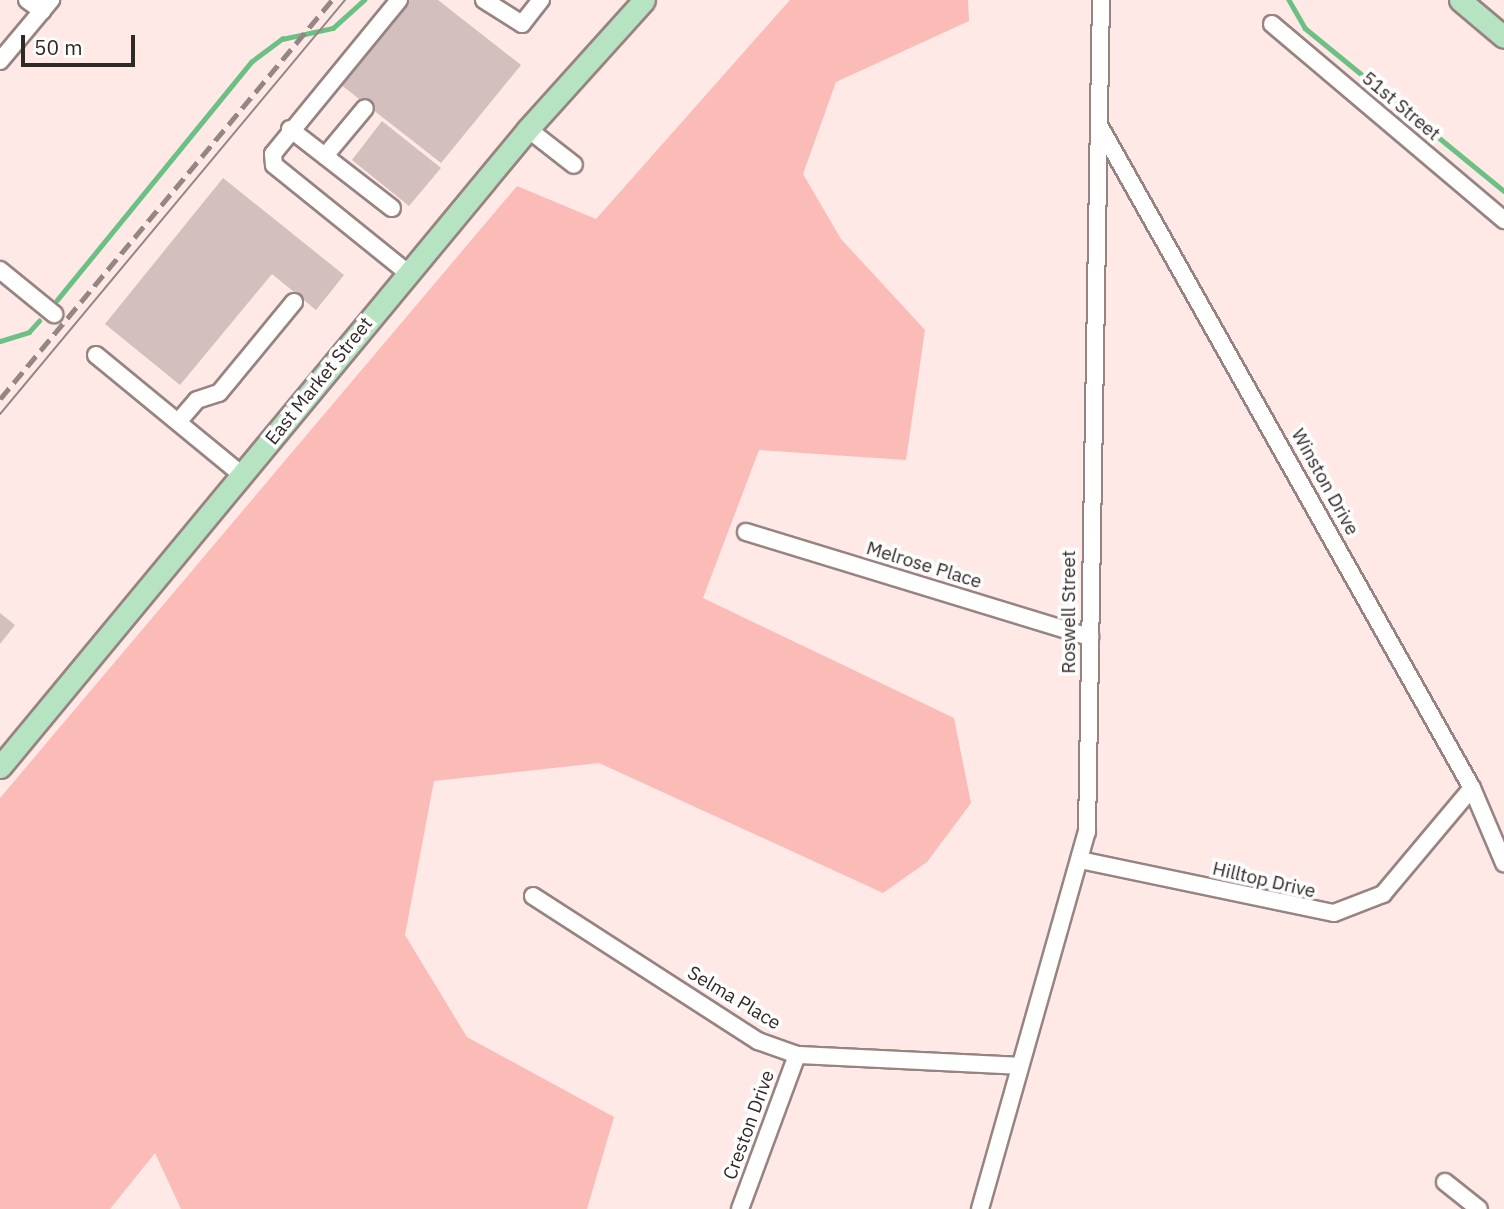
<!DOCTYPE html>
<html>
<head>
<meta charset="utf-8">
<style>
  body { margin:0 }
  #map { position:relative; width:1504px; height:1209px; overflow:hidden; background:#fee9e7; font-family:"IBM Plex Sans",sans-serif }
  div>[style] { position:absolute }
  .green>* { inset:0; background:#fbbcb8 }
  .stream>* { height:4.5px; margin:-2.25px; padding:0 2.25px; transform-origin:2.25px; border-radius:2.25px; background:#6cc083 }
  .building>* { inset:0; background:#d3bfbd }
  .roads { filter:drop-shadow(2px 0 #978482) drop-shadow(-2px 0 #978482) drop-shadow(0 2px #978482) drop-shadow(0 -2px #978482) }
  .minor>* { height:16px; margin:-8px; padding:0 8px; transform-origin:8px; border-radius:8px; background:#fff }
  .major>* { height:21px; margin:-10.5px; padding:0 10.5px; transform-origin:10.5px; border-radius:10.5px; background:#b6e3c1 }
  .tram>* { height:2px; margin:-1px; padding:0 1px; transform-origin:1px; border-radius:1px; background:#948684 }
  .rail>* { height:4.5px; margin-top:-2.25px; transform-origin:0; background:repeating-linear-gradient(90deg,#948684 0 14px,transparent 0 21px) }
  span { translate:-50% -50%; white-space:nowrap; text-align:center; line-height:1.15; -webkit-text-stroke:7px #fff; paint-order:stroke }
  .street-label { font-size:19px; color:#312928 }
  .scale { position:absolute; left:21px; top:35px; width:114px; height:32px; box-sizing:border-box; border:4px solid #312928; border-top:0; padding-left:9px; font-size:21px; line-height:24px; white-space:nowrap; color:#312928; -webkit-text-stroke:5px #fff; paint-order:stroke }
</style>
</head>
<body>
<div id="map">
  <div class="green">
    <div style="clip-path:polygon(790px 0,968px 0,969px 21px,836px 82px,803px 174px,841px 239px,925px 330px,906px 460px,759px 450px,703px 598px,954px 718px,971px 803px,927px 862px,883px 893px,599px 763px,434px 781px,405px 935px,467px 1037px,614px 1117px,587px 1209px,181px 1209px,155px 1153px,110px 1209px,0 1209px,0 798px,517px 186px,596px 219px)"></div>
  </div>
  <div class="stream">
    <div style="left:1289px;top:0;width:32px;rotate:60deg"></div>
    <div style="left:1305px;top:28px;width:257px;rotate:39.3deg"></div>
    <div style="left:57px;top:300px;width:307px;rotate:-50.8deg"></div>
    <div style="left:251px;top:62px;width:39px;rotate:-37deg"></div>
    <div style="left:282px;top:39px;width:52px;rotate:-12.2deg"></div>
    <div style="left:333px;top:28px;width:42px;rotate:-42.1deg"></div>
    <div style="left:0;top:341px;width:30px;rotate:-17deg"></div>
    <div style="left:29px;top:332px;width:15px;rotate:-48deg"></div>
  </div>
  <div class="building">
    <div style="clip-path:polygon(408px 0,438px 0,521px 65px,441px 163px,340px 84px)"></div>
    <div style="clip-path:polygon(382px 121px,441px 168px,409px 206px,352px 160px)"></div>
    <div style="clip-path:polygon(223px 178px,344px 275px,316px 310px,272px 274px,180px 385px,105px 324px)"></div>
    <div style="clip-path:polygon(0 613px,15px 625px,0 644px)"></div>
  </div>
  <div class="roads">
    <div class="minor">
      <div style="left:27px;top:0;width:19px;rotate:36deg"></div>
      <div style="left:399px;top:0;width:199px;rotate:129.3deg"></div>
      <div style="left:273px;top:154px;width:11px;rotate:85deg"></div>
      <div style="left:274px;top:165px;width:172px;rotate:38.9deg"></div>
      <div style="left:484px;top:0;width:45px;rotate:32.3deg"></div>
      <div style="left:522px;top:24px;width:31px;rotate:-52deg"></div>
      <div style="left:1272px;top:24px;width:304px;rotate:40.2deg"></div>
      <div style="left:0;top:61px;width:80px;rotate:-50.1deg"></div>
      <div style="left:1100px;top:127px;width:758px;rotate:60.63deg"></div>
      <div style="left:1472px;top:788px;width:82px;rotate:66.9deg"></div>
      <div style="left:290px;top:129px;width:129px;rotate:37.8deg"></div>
      <div style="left:528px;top:129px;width:58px;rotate:38deg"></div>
      <div style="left:325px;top:156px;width:62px;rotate:-50.2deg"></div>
      <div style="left:0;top:270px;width:70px;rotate:39.2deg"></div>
      <div style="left:96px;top:355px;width:189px;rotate:39.4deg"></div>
      <div style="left:178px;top:422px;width:29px;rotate:-49deg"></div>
      <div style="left:197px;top:400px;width:23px;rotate:-18deg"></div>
      <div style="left:219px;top:393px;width:118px;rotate:-50.5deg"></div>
      <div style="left:746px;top:532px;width:360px;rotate:17deg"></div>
      <div style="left:1080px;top:860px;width:259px;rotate:11.8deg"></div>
      <div style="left:1334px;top:913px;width:53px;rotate:-21.2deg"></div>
      <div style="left:1383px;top:894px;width:138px;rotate:-50deg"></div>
      <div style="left:533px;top:896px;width:268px;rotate:32.8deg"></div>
      <div style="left:758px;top:1041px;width:41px;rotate:19.7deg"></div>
      <div style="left:797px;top:1055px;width:223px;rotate:2.8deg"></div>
      <div style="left:1445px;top:1182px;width:43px;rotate:38.5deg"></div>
      <div style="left:740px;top:1209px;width:164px;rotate:-69.7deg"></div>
      <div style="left:980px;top:1209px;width:392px;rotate:-74.2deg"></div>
      <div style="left:1087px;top:832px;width:832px;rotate:-89.04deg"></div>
    </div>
    <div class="major">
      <div style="left:1460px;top:0;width:57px;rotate:40.1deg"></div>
      <div style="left:0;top:767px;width:828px;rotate:-50.39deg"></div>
      <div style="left:528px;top:129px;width:173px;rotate:-48deg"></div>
    </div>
  </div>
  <div class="tram">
    <div style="left:0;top:414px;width:539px;rotate:-50.19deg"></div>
  </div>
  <div class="rail">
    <div style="left:0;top:399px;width:519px;rotate:-50.24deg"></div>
  </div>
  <div class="street-label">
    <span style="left:1401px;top:106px;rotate:40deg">51st Street</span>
    <span style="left:319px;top:381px;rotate:-51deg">East Market Street</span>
    <span style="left:1325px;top:482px;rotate:61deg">Winston Drive</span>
    <span style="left:924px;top:565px;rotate:17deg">Melrose Place</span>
    <span style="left:1069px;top:612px;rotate:-90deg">Roswell Street</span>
    <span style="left:1264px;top:880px;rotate:13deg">Hilltop Drive</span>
    <span style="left:734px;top:998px;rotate:31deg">Selma Place</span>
    <span style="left:749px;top:1125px;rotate:-70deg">Creston Drive</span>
  </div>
  <div class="scale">50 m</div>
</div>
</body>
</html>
